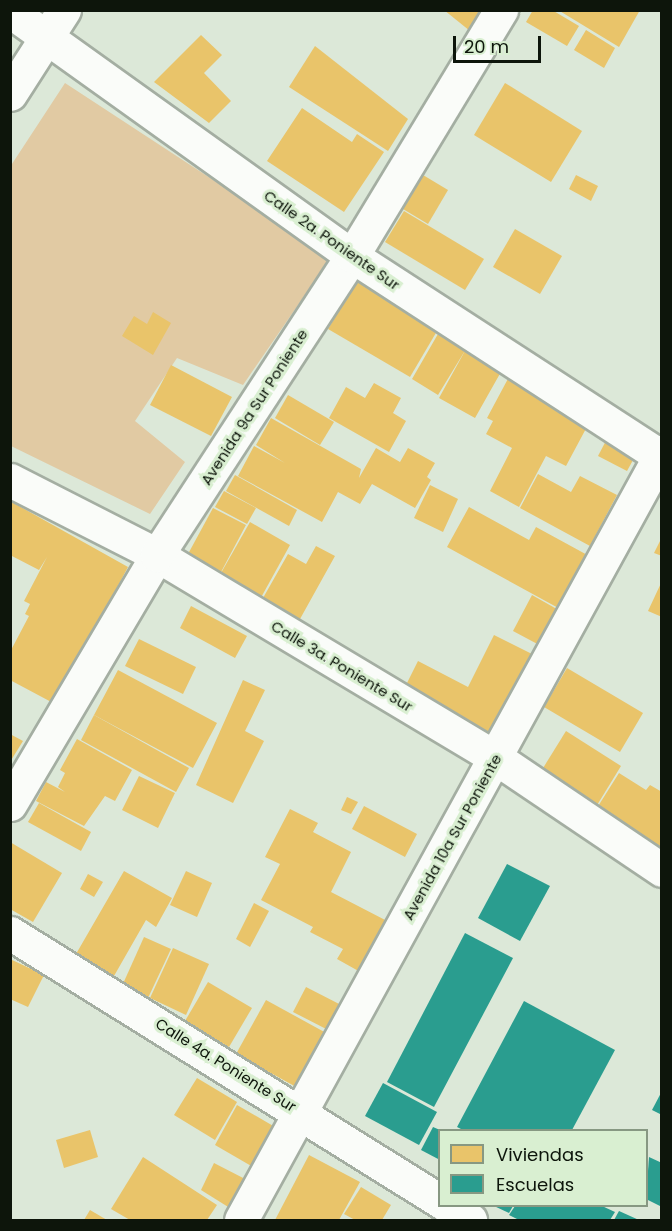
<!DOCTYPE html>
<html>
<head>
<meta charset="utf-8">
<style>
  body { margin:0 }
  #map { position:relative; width:672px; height:1231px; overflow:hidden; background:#dce8d8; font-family:Poppins,sans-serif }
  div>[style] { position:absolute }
  .green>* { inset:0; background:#e1caa3 }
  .homes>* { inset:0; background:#e9c46a }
  .schools>* { inset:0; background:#2a9d8f }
  .roads { filter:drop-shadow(2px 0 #a4aea2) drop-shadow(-2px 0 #a4aea2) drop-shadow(0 2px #a4aea2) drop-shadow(0 -2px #a4aea2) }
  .minor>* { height:33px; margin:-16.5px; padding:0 16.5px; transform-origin:16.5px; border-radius:16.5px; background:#fafcf9 }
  span { translate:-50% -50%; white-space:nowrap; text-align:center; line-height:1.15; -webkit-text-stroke:6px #d9efd1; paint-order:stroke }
  .street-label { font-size:15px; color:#0d150b }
  .frame { position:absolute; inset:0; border:12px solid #0d150b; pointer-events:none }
  .legend { position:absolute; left:438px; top:1129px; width:210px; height:78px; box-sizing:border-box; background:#d9efd1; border:2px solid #879882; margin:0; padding:8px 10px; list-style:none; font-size:18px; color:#0d150b }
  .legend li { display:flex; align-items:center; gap:12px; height:30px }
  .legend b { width:30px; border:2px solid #879882 }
  .scale { position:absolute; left:453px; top:36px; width:88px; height:27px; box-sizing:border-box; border:3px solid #0d150b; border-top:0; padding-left:8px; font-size:18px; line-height:21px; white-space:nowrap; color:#0d150b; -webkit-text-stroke:4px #d9efd1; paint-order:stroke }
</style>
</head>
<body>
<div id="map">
  <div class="green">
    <div style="clip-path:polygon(65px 83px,331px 257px,243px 385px,177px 358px,135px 421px,185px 462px,150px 514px,11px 446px,10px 167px)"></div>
  </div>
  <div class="homes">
    <div style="clip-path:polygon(444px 10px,487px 10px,470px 31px)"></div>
    <div style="clip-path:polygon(533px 10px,552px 10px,579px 26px,567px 46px,526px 22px)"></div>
    <div style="clip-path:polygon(558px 10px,640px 10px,619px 47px)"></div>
    <div style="clip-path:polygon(586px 30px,615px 48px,604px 68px,574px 50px)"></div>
    <div style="clip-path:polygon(201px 35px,222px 55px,204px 73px,231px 101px,209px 123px,154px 82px)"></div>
    <div style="clip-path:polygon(315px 46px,408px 119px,388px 151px,289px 87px)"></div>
    <div style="clip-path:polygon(505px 83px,582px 131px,551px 182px,474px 135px)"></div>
    <div style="clip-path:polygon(302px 108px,352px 142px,357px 134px,384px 152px,344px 212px,267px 161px)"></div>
    <div style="clip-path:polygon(423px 175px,448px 190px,428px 224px,403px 209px)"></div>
    <div style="clip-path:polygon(576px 175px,598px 186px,591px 201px,569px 189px)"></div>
    <div style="clip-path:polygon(404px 211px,484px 259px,465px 290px,385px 242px)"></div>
    <div style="clip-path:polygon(515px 229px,562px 256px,540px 294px,493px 267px)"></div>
    <div style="clip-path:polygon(358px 278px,440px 326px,410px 377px,328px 329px)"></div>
    <div style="clip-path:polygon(153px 312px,171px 323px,153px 355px,122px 336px,134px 316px,147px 324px)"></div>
    <div style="clip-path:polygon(442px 327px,506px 363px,475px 418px,439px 398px,466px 349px,438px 395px,412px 379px)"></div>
    <div style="clip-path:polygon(171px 365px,232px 397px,211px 436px,150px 405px)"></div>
    <div style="clip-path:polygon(511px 373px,589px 423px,566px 466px,546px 456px,519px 507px,490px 491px,512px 448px,486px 434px,493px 421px,487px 418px)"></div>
    <div style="clip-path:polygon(374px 383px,401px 398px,393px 413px,406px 421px,389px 452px,329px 418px,346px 387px,365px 398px)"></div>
    <div style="clip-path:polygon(288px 395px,334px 422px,320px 445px,275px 418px)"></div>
    <div style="clip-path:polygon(271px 418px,361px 469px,359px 478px,376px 448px,400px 462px,408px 448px,435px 463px,427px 477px,431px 480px,415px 508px,372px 484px,360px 504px,338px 492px,322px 522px,238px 476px,254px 446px,285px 463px,256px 445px)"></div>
    <div style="clip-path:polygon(609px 435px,638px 451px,627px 471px,598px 456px)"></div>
    <div style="clip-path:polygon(538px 474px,571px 492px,580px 476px,617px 495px,590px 546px,520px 508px)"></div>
    <div style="clip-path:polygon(235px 475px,297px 510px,289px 526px,226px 491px)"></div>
    <div style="clip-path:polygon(430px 485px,458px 499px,443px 532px,414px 518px)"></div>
    <div style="clip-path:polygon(224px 491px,256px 508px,247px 524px,215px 507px)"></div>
    <div style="clip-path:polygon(10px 501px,128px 567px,55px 704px,10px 680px,10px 652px,29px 616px,25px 614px,30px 604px,24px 601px,47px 557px,39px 570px,10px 555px)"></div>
    <div style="clip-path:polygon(469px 507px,529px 540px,536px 527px,591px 557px,562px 610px,447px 547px)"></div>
    <div style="clip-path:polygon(213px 508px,246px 525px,221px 572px,188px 554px)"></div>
    <div style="clip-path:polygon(250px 522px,290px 545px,258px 603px,217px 580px)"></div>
    <div style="clip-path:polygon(662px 537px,662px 556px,654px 553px)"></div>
    <div style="clip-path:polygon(316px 546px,335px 556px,300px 619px,263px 598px,288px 554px,306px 564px)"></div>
    <div style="clip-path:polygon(662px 581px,662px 617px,648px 611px)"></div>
    <div style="clip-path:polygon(532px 595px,562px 612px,543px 647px,513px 631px)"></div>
    <div style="clip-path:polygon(191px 606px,247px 636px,235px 658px,180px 628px)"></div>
    <div style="clip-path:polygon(494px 635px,540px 658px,497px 744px,401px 695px,418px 661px,468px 687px)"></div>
    <div style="clip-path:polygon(139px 639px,196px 667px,183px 694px,125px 666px)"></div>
    <div style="clip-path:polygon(567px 668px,643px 713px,620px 752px,544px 707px)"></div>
    <div style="clip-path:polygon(118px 670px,217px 723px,193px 768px,94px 715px)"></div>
    <div style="clip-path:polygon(243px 680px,265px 690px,245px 731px,264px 741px,233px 803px,196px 785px)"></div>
    <div style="clip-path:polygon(94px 715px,189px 768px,176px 792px,81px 740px)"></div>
    <div style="clip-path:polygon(566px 731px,621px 766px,591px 815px,535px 781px)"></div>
    <div style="clip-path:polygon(10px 734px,23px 741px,10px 762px)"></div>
    <div style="clip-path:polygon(77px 739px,132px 770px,115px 801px,105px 796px,84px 826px,36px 801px,46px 782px,65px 792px,58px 787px,65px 773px,60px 770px)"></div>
    <div style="clip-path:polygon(619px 773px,646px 790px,650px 785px,662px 792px,662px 850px,595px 811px)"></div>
    <div style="clip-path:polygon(139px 776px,175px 793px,158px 828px,122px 810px)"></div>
    <div style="clip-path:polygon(347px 797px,358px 802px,351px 814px,341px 810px)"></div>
    <div style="clip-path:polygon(39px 803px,91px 832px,81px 851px,28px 822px)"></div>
    <div style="clip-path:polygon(364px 806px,417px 834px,405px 857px,352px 829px)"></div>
    <div style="clip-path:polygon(290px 809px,318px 823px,313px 832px,351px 852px,331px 892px,389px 922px,362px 973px,337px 959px,343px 949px,310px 932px,313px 927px,261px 900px,280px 864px,265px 857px)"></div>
    <div style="clip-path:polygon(10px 842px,62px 873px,33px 922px,10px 909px)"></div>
    <div style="clip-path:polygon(124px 871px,172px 898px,156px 927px,146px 920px,114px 976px,76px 954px)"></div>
    <div style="clip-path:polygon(186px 871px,212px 883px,197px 917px,170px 905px)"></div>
    <div style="clip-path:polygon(88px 874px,103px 882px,94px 897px,80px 889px)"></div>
    <div style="clip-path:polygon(254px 903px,269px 911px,250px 947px,236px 939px)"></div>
    <div style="clip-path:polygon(144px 937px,171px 949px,148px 998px,122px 986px)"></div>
    <div style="clip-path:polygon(173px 948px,209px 964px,186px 1015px,150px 998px)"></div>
    <div style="clip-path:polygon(10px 959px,44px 975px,28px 1007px,10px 999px)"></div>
    <div style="clip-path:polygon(208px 982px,252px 1008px,229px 1047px,185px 1021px)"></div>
    <div style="clip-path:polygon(306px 987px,345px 1007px,332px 1032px,293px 1012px)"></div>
    <div style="clip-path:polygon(266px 1000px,328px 1034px,298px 1088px,236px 1054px)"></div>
    <div style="clip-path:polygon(197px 1078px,237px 1102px,215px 1140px,174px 1115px)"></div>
    <div style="clip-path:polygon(237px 1105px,275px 1127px,253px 1167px,215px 1145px)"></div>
    <div style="clip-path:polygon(90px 1130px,98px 1157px,64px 1168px,56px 1140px)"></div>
    <div style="clip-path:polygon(309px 1155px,360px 1182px,339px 1220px,275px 1220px)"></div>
    <div style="clip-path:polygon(143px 1157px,217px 1205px,207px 1220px,130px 1220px,111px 1209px)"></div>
    <div style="clip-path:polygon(214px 1163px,247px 1180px,233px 1210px,201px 1190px)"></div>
    <div style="clip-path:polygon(361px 1187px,391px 1205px,382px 1220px,355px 1220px,344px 1214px)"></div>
    <div style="clip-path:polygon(90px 1210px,107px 1220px,84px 1220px)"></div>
  </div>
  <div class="schools">
    <div style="clip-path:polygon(507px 864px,550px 886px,520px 941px,478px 918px)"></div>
    <div style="clip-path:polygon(465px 933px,513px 958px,434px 1107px,387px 1082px)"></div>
    <div style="clip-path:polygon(524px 1001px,615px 1050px,572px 1130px,463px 1130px,457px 1127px)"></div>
    <div style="clip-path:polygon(383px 1083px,437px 1112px,419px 1145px,365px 1116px)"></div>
    <div style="clip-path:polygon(662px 1091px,662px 1115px,652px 1110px)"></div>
    <div style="clip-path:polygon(433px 1127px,440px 1130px,440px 1160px,421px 1150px)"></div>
    <div style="clip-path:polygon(649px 1157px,662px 1163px,662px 1207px,646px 1199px)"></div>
    <div style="clip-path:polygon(494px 1206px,513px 1206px,509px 1213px)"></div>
    <div style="clip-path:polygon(515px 1206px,602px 1206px,615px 1212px,610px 1220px,519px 1220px,509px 1215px)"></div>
    <div style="clip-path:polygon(619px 1211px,639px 1220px,614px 1220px)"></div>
  </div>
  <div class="roads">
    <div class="minor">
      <div style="left:10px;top:11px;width:421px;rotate:35.6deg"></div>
      <div style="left:352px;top:256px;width:369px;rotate:33deg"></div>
      <div style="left:10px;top:94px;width:100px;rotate:-57.3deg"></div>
      <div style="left:10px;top:480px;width:165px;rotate:27deg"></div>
      <div style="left:157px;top:555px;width:395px;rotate:30.9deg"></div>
      <div style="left:496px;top:758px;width:200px;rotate:34deg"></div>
      <div style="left:10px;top:804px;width:289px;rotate:-59.4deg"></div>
      <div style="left:157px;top:555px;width:357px;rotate:-56.9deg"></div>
      <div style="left:352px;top:256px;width:288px;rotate:-58.8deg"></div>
      <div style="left:10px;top:933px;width:507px;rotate:31.93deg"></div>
      <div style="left:447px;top:1206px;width:27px;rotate:31deg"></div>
      <div style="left:241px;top:1220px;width:876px;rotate:-61.27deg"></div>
    </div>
  </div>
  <div class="street-label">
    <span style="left:332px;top:240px;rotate:35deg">Calle 2a. Poniente Sur</span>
    <span style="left:254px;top:407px;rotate:-57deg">Avenida 9a Sur Poniente</span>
    <span style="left:342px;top:666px;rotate:31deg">Calle 3a. Poniente Sur</span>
    <span style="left:452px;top:837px;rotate:-61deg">Avenida 10a Sur Poniente</span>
    <span style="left:226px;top:1065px;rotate:32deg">Calle 4a. Poniente Sur</span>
  </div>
  <div class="frame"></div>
  <ul class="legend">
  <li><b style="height:16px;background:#e9c46a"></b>Viviendas</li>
  <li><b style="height:16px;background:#2a9d8f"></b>Escuelas</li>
  </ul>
  <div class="scale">20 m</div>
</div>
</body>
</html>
